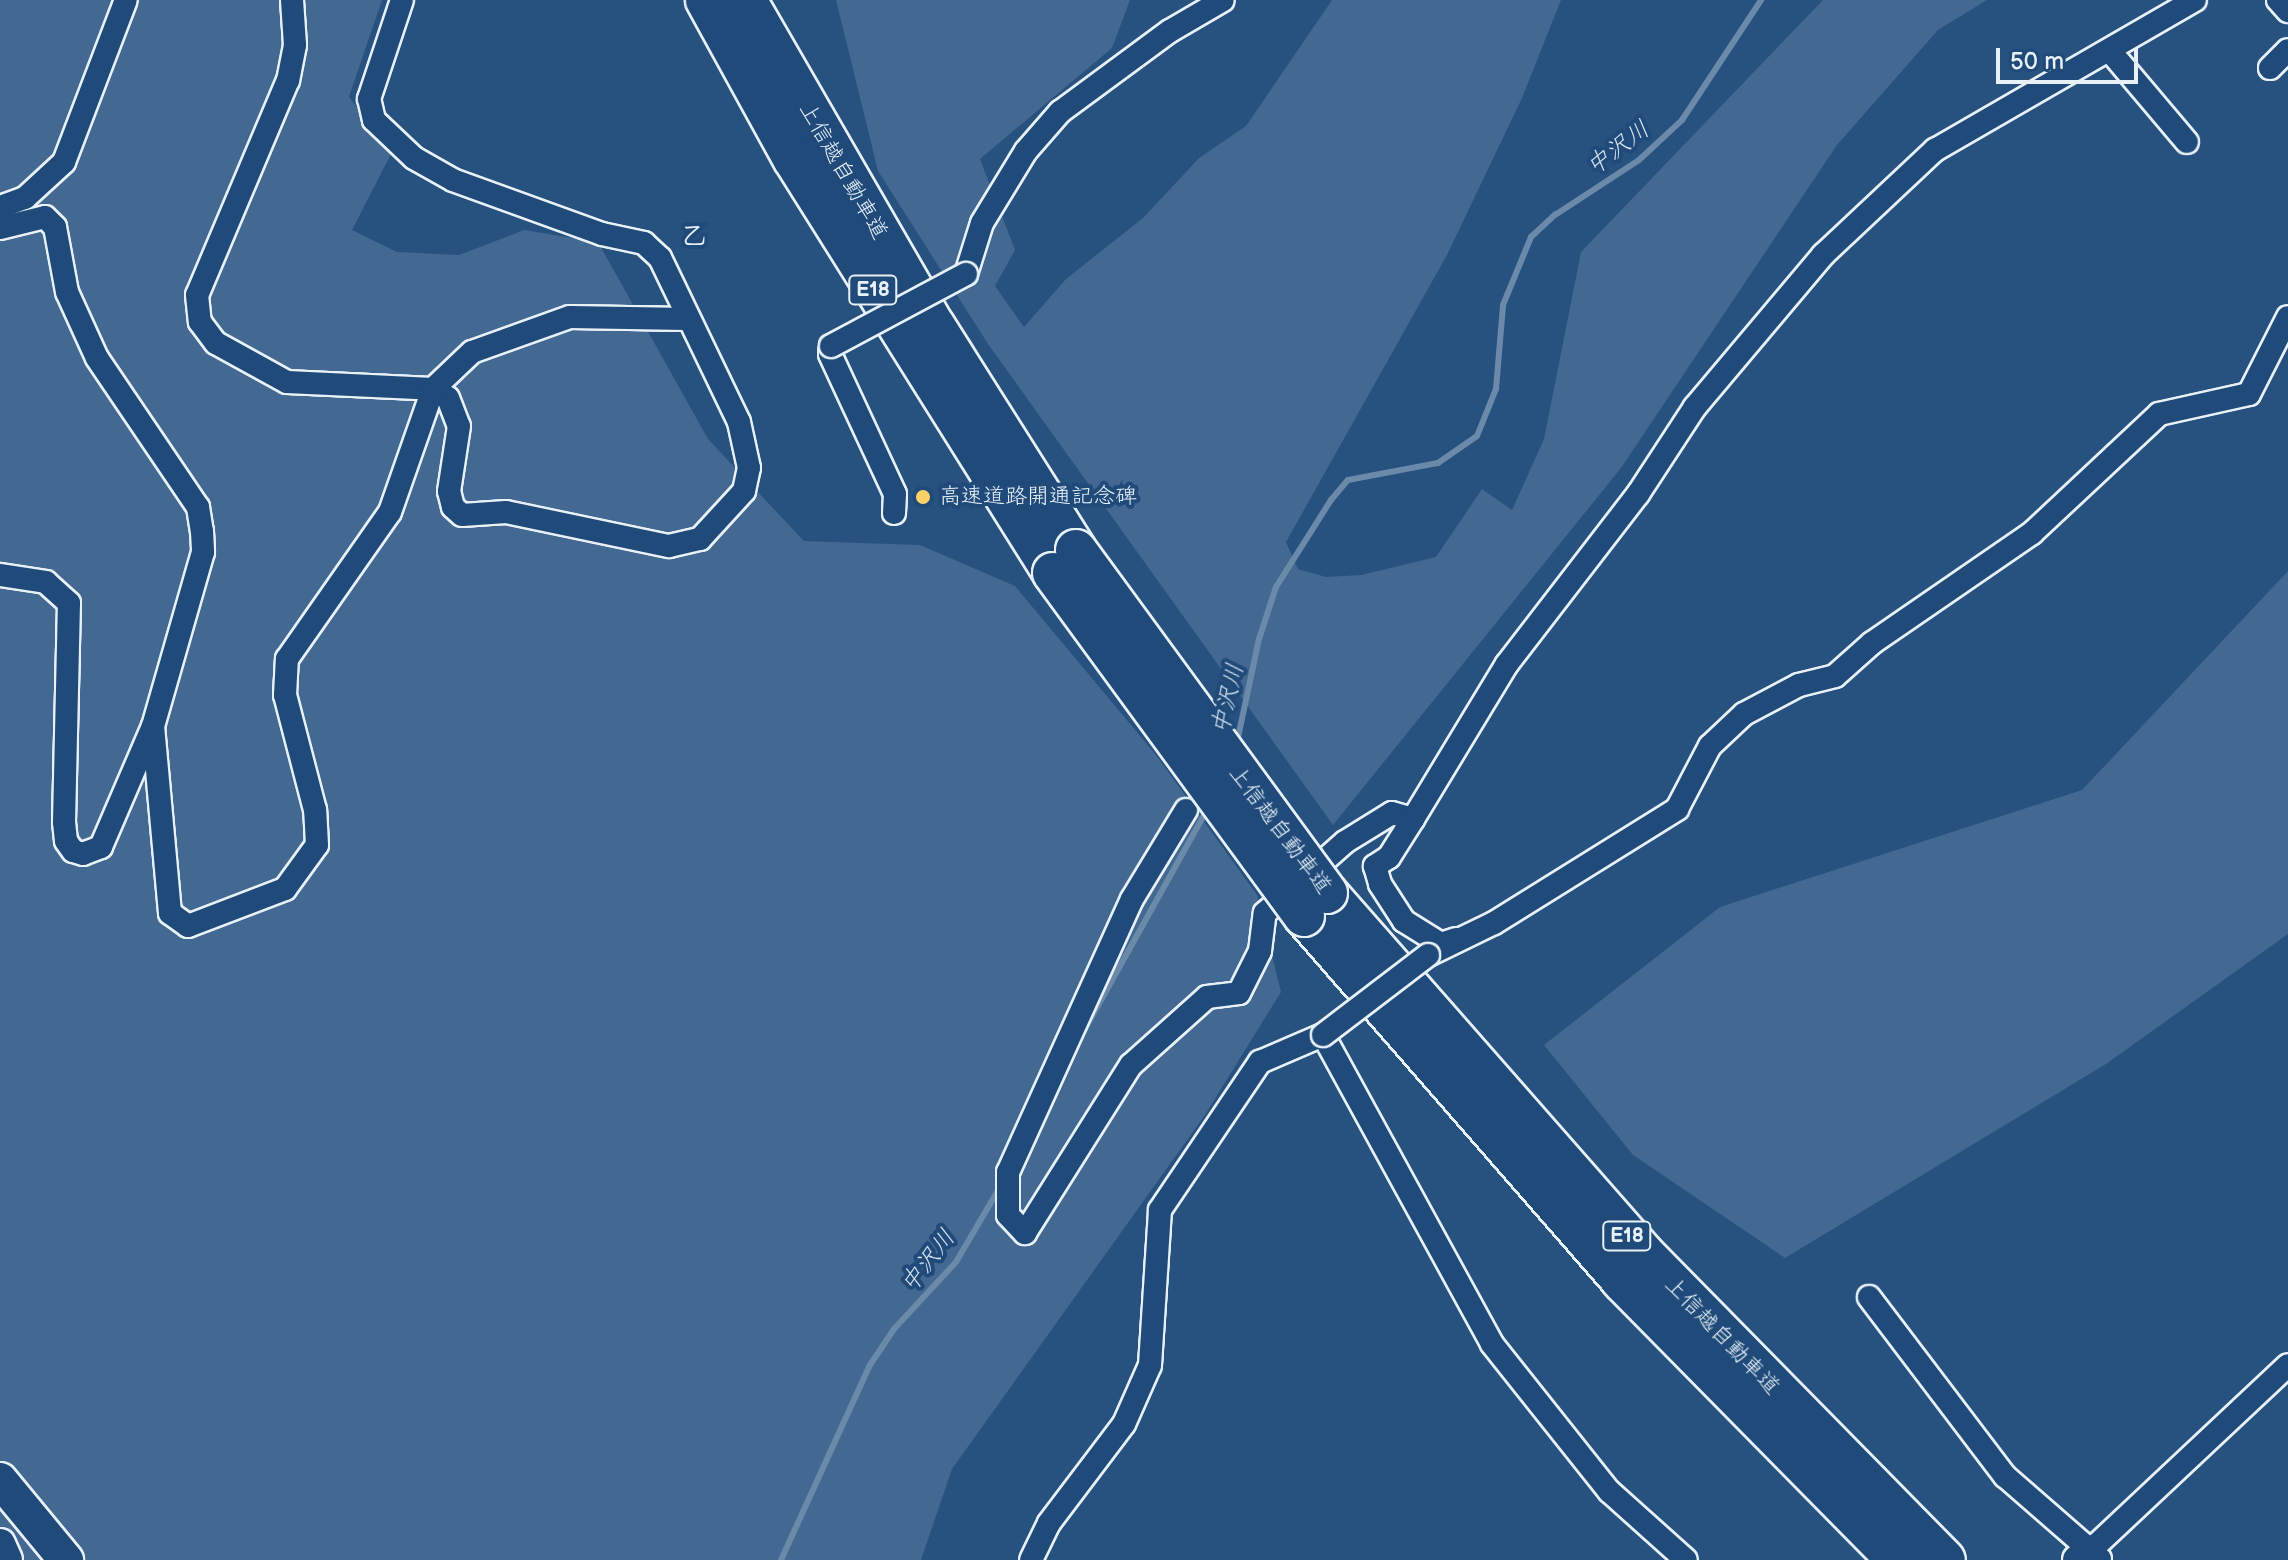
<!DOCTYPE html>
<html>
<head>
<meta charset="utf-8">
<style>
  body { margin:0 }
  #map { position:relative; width:2288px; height:1560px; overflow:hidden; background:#27517f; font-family:"Balsamiq Sans","Klee One",sans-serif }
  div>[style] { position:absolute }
  .green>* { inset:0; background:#436891 }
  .stream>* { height:6px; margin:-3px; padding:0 3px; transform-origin:3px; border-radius:3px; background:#6b8aaa }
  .roads { filter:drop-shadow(2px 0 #e8f1f8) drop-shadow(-2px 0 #e8f1f8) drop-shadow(0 2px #e8f1f8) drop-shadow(0 -2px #e8f1f8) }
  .street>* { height:22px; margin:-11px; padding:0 11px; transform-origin:11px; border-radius:11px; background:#1f4a7a }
  .secondary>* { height:30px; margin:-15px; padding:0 15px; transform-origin:15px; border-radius:15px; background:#1f4a7a }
  .primary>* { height:34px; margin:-17px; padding:0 17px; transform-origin:17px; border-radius:17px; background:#1f4a7a }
  .highway>* { height:40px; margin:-20px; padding:0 20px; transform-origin:20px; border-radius:20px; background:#1f4a7a }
  .bridges { filter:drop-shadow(2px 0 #e8f1f8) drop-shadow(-2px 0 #e8f1f8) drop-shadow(0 2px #e8f1f8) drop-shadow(0 -2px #e8f1f8) }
  .street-bridge>* { height:22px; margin:-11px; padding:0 11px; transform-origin:11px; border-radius:11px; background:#1f4a7a }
  .highway-bridge>* { height:40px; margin:-20px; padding:0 20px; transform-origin:20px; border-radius:20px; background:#1f4a7a }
  .dots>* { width:22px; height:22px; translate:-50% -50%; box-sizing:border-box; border:4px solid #1f4a7a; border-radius:50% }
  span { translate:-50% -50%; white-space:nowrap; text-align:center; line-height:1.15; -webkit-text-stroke:8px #1f4a7a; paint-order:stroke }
  .shield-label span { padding:2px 6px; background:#1f4a7a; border:2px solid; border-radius:6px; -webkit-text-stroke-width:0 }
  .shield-label { font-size:20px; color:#e8f1f8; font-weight:700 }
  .street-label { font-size:22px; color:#e8f1f8 }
  .poi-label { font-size:22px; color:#e8f1f8 }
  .left { translate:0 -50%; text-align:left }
  .water-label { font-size:24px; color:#d5e2ec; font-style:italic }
  .quarter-label { font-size:26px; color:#e8f1f8; font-weight:700 }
  .scale { position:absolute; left:1996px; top:48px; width:142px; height:36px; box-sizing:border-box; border:4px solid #e8f1f8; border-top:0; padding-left:10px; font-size:24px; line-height:28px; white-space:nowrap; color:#e8f1f8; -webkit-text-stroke:6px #1f4a7a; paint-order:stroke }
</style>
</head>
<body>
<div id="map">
  <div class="green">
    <div style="clip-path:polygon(0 0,382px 0,349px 97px,392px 152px,352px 230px,397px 252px,459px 255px,524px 230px,598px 242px,708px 439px,804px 541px,920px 545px,1015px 586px,1156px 755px,1257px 895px,1281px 992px,1205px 1115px,952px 1469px,921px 1560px,0 1560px)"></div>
    <div style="clip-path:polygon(836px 0,1130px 0,1112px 48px,980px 159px,1015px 250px,995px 286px,1024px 327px,1066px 279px,1143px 218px,1199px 158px,1246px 126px,1332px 0,1561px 0,1522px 98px,1447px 255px,1286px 542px,1298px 569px,1326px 577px,1361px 575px,1436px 557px,1482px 489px,1512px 510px,1544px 439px,1581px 252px,1823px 0,1987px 0,1938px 30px,1837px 145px,1621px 468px,1333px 825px,988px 344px,878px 171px)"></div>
    <div style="clip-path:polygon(2288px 571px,2288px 934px,2106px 1064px,1785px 1258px,1633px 1155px,1544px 1045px,1720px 907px,2082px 790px)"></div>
  </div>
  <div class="stream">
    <div style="left:1236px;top:747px;width:110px;rotate:-78deg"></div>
    <div style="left:1259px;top:639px;width:55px;rotate:-71.9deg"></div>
    <div style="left:1276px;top:587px;width:103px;rotate:-57.7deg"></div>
    <div style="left:1331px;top:500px;width:26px;rotate:-50deg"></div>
    <div style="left:1348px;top:480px;width:92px;rotate:-10.7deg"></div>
    <div style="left:1438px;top:463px;width:47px;rotate:-34.7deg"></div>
    <div style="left:1477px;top:436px;width:51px;rotate:-68deg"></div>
    <div style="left:1496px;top:389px;width:84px;rotate:-85.2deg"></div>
    <div style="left:1503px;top:305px;width:74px;rotate:-67.6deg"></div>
    <div style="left:1531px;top:237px;width:33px;rotate:-43deg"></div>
    <div style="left:1555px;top:215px;width:100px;rotate:-33.2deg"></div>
    <div style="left:1639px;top:160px;width:59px;rotate:-42.9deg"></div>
    <div style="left:1682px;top:120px;width:144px;rotate:-56.6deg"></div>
    <div style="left:1081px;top:1036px;width:261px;rotate:-60.9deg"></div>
    <div style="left:781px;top:1560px;width:214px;rotate:-65.5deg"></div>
    <div style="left:870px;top:1365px;width:43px;rotate:-56.3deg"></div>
    <div style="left:894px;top:1329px;width:91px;rotate:-47.2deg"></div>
    <div style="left:956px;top:1262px;width:87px;rotate:-59.6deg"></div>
  </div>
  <div class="roads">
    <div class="street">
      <div style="left:292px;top:0;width:45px;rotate:86.2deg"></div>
      <div style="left:295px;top:45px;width:36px;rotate:101deg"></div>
      <div style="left:288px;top:80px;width:233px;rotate:112.9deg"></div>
      <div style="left:197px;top:295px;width:27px;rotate:84deg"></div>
      <div style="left:200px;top:322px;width:26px;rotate:53deg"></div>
      <div style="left:216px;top:343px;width:81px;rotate:28.8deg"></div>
      <div style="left:287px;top:382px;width:146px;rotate:2.7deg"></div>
      <div style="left:433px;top:389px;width:17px;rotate:31deg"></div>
      <div style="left:448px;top:398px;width:30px;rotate:69deg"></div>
      <div style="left:459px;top:426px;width:66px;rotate:98.7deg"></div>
      <div style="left:449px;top:491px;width:16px;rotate:76deg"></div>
      <div style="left:453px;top:507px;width:12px;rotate:42deg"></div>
      <div style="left:462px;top:515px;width:44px;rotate:-3.9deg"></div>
      <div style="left:506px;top:512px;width:167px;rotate:11.8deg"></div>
      <div style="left:669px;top:546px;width:32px;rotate:-13deg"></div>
      <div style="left:700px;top:539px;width:65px;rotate:-47.5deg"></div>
      <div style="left:744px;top:491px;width:24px;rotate:-78deg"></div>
      <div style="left:749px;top:468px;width:47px;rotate:-102.3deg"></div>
      <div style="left:739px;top:422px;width:182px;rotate:-115.7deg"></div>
      <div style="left:660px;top:258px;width:22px;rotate:-137deg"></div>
      <div style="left:644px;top:243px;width:43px;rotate:-167.9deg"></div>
      <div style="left:602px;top:234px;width:158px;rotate:-160.1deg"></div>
      <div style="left:453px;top:180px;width:45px;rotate:-150.6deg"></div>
      <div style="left:414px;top:158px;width:55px;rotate:-136.5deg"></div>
      <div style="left:374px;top:120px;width:22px;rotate:-103deg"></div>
      <div style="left:369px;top:99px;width:104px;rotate:-71.6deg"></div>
      <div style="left:2278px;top:0;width:15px;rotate:48deg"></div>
      <div style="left:2110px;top:51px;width:119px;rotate:49.8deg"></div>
      <div style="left:2270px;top:68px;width:25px;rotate:-45deg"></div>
      <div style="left:0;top:207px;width:27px;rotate:-20deg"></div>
      <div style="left:25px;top:198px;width:53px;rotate:-42.7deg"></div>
      <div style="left:64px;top:162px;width:173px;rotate:-69.1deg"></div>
      <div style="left:0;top:228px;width:46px;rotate:-13.7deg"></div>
      <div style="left:45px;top:217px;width:14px;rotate:45deg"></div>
      <div style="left:55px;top:227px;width:66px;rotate:79.5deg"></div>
      <div style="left:67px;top:292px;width:72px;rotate:65.6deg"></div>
      <div style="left:97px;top:358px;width:180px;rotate:55.9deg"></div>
      <div style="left:198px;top:507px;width:24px;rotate:81deg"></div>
      <div style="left:202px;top:531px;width:21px;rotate:87deg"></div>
      <div style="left:203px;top:552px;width:181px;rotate:106deg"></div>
      <div style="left:153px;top:726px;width:132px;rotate:113.3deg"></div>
      <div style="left:101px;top:847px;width:19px;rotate:159deg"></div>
      <div style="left:83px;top:854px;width:10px;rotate:-163deg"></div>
      <div style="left:73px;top:851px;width:12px;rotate:-125deg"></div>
      <div style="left:66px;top:841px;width:19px;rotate:-96deg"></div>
      <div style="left:64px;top:822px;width:219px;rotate:-88.7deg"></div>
      <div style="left:69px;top:603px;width:31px;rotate:-138deg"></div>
      <div style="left:46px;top:582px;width:47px;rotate:-171.3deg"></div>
      <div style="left:966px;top:274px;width:53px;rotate:-72.6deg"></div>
      <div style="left:982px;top:223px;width:84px;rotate:-58.6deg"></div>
      <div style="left:1026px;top:151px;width:52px;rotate:-48.9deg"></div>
      <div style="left:1060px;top:112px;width:137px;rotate:-36.4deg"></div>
      <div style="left:1170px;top:31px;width:61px;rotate:-30.3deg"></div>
      <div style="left:831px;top:346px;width:8px;rotate:97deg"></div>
      <div style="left:830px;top:354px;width:154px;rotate:65.1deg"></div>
      <div style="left:895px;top:494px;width:19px;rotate:93deg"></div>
      <div style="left:153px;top:726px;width:188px;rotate:84.8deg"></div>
      <div style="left:170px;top:913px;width:22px;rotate:36deg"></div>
      <div style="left:188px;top:926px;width:104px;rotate:-20.9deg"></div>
      <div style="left:285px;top:889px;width:54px;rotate:-54deg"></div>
      <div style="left:317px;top:845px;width:35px;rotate:-93deg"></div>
      <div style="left:315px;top:810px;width:119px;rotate:-104.6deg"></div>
      <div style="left:285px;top:695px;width:36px;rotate:-87deg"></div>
      <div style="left:287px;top:659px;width:179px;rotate:-55deg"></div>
      <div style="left:390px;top:512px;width:130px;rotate:-70.7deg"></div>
      <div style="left:433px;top:389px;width:54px;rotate:-43.5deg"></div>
      <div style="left:472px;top:352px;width:104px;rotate:-19.7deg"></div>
      <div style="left:570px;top:317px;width:117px;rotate:1deg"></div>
      <div style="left:1186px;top:810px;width:104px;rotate:121.2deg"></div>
      <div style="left:1132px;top:899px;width:300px;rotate:114.4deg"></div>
      <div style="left:1008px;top:1172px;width:43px;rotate:90deg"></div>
      <div style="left:1008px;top:1215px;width:25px;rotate:47deg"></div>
      <div style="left:1025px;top:1233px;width:199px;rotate:-57.8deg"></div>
      <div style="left:1131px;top:1065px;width:102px;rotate:-41.8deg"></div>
      <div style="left:1207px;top:997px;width:32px;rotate:-7deg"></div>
      <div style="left:1239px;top:993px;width:47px;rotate:-63.4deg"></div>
      <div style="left:1260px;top:951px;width:38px;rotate:-83deg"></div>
      <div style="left:1265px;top:913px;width:107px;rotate:-41.6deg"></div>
      <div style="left:1345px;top:842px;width:55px;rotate:-31.7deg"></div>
      <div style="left:1392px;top:813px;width:22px;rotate:16deg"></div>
      <div style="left:1413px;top:819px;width:181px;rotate:-58.8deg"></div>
      <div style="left:1507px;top:664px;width:215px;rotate:-52.4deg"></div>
      <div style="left:1638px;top:494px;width:104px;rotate:-56.8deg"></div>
      <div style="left:1695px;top:407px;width:199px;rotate:-49.9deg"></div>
      <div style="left:1823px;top:255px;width:154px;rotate:-43.2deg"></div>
      <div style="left:1935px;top:150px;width:300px;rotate:-30deg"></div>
      <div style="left:1413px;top:819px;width:45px;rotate:122.3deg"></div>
      <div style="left:1389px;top:857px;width:17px;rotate:147deg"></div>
      <div style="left:1375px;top:866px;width:19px;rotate:74deg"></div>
      <div style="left:1380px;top:884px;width:44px;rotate:57deg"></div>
      <div style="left:1404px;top:921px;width:44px;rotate:31.9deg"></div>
      <div style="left:1441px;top:944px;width:16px;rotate:-18deg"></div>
      <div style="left:1428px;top:955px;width:73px;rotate:-25.9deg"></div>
      <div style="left:1494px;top:923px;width:216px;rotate:-31.9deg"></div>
      <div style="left:1677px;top:809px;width:71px;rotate:-62.4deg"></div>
      <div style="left:1710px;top:746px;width:47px;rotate:-43.3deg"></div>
      <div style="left:1744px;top:714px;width:62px;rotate:-27.8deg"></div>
      <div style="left:1799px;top:685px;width:37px;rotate:-14deg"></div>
      <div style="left:1835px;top:676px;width:50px;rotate:-41.7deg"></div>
      <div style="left:1872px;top:643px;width:194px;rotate:-34.5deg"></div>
      <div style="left:2032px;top:533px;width:174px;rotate:-43.1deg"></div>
      <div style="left:2159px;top:414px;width:92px;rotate:-12.5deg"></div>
      <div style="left:2249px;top:394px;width:86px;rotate:-63.1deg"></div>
      <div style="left:1869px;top:1297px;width:225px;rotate:52.8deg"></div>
      <div style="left:2005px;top:1476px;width:126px;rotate:41.1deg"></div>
      <div style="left:2091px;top:1550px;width:270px;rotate:-43.2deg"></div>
      <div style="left:1031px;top:1560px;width:41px;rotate:-64.1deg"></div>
      <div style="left:1049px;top:1523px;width:124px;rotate:-52.9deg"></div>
      <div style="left:1124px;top:1424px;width:64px;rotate:-66.2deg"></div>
      <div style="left:1150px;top:1365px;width:155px;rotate:-86.3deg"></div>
      <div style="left:1160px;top:1210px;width:179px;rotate:-56deg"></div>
      <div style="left:1260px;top:1062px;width:69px;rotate:-23.2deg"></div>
      <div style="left:1323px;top:1035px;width:352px;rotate:61.3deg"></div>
      <div style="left:1492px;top:1344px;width:188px;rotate:51.5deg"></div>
      <div style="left:1609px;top:1491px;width:103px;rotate:41.9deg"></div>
    </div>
    <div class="secondary">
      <div style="left:0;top:1544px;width:17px;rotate:66deg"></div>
      <div style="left:2078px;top:1560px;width:16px;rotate:-38deg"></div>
    </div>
    <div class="primary">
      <div style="left:0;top:1480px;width:104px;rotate:50.5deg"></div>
    </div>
    <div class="highway">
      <div style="left:706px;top:0;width:180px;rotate:61.2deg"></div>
      <div style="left:793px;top:158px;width:490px;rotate:57.9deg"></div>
      <div style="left:746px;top:0;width:375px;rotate:60deg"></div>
      <div style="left:934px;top:325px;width:266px;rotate:57.7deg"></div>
      <div style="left:1327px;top:893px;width:478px;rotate:48.7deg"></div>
      <div style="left:1642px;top:1252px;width:432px;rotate:45.5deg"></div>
      <div style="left:1304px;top:916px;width:484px;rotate:48.9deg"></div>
      <div style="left:1622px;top:1281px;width:392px;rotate:45.4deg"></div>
    </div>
  </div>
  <div class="bridges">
    <div class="street-bridge">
      <div style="left:831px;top:346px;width:153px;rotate:-28.1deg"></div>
      <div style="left:1323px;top:1035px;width:132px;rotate:-37.3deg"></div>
    </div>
    <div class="highway-bridge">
      <div style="left:1076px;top:550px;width:425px;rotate:53.8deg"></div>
      <div style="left:1053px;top:573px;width:425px;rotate:53.8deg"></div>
    </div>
  </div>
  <div class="dots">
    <div style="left:923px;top:497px;background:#ffd166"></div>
  </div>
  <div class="shield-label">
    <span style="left:873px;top:290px">E18</span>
    <span style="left:1627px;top:1236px">E18</span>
  </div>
  <div class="street-label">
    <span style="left:843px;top:171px;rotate:60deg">上信越自動車道</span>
    <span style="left:1280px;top:830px;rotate:53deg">上信越自動車道</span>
    <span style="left:1722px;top:1336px;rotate:46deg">上信越自動車道</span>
  </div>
  <div class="poi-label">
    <span class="left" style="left:939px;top:497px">高速道路開通記念碑</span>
  </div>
  <div class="water-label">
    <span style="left:1618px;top:148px;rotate:-37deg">中沢川</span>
    <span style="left:1228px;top:699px;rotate:-77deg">中沢川</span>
    <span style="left:928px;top:1261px;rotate:-52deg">中沢川</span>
  </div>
  <div class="quarter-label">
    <span style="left:693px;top:237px">乙</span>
  </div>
  <div class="scale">50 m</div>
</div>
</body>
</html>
